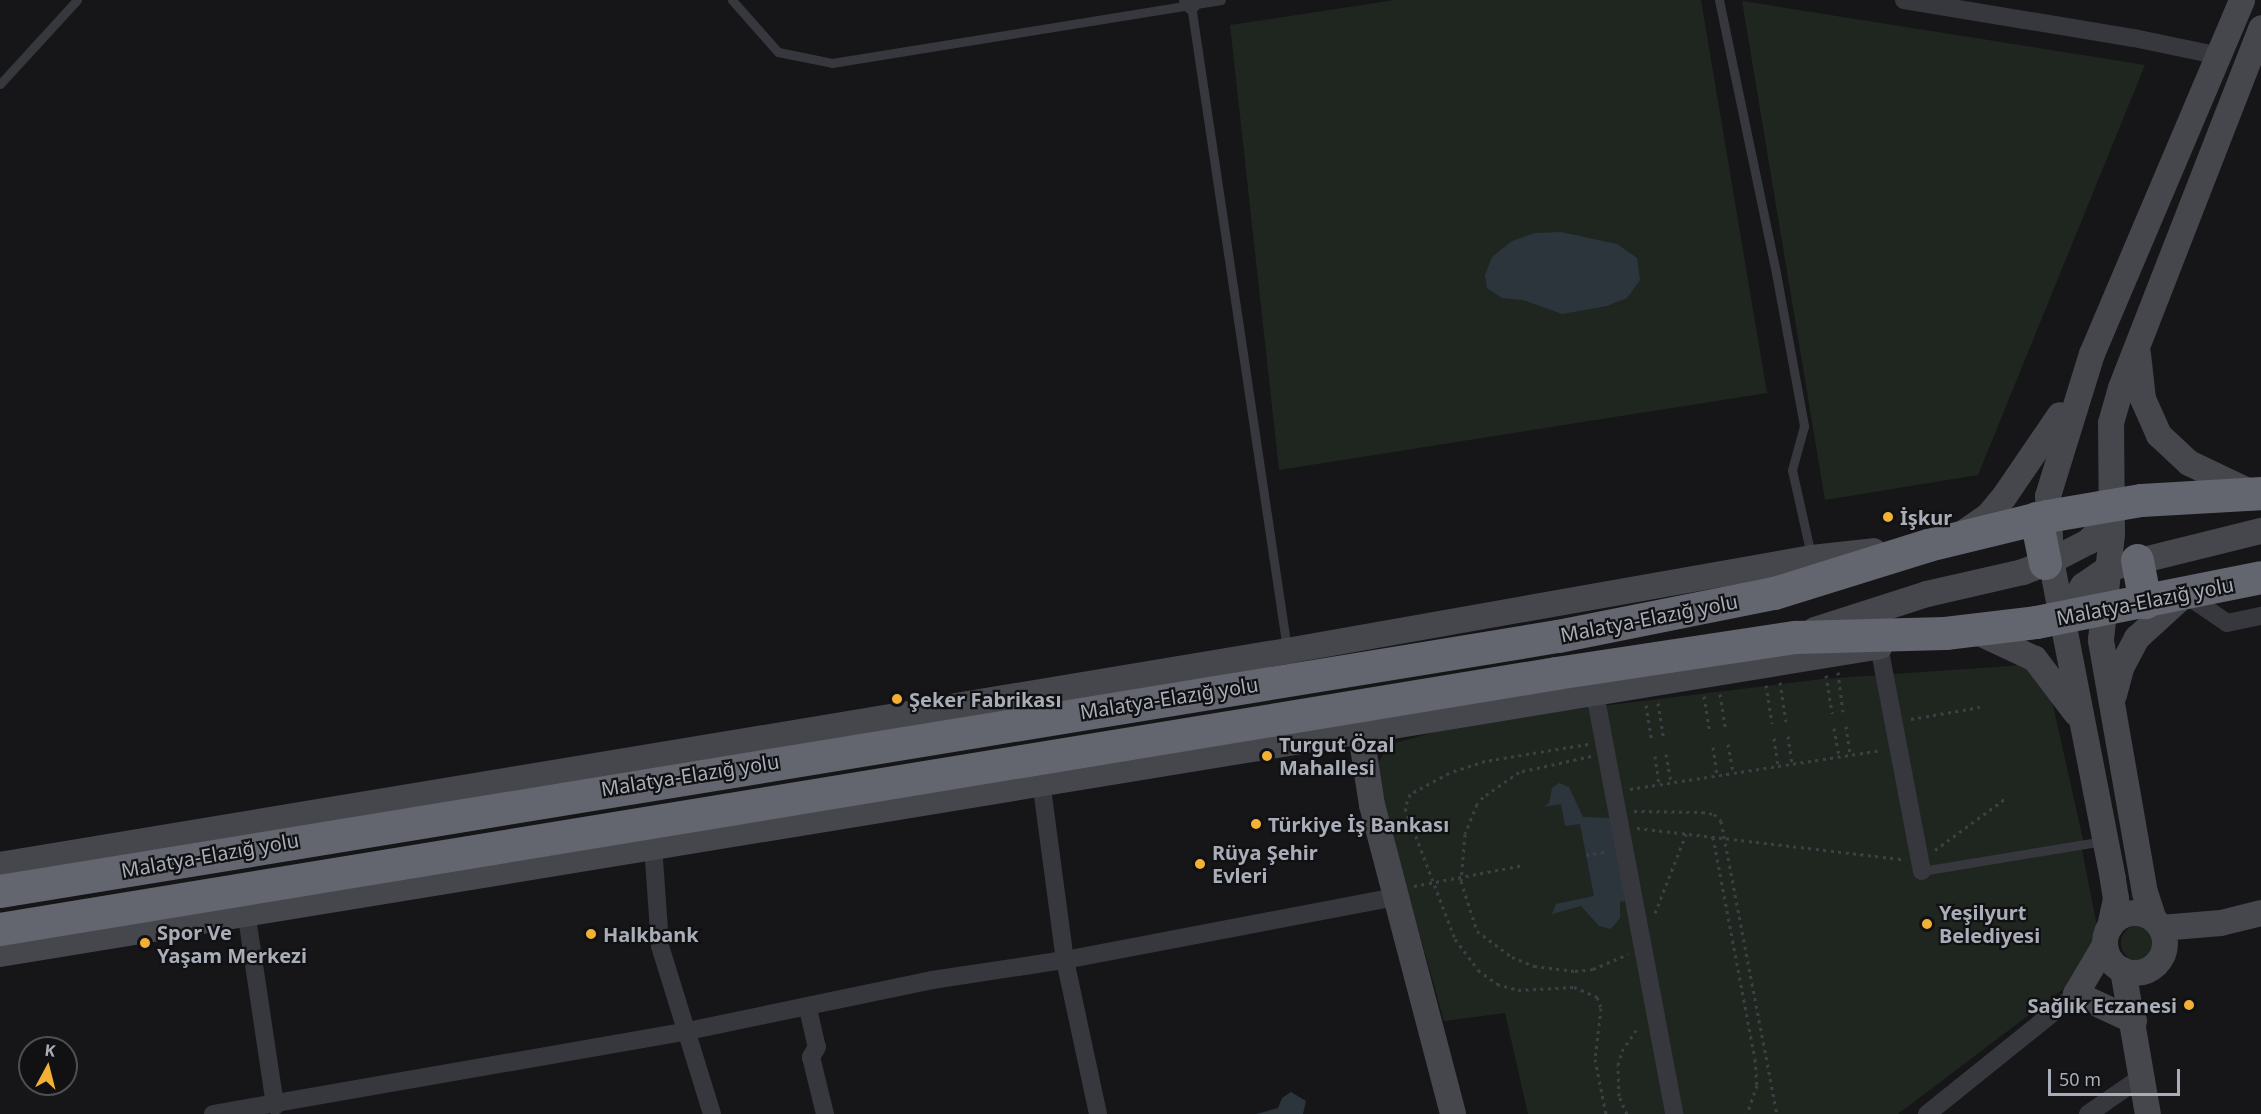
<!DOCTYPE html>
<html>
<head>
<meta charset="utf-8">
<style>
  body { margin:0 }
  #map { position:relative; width:2261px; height:1114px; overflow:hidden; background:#161618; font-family:"Noto Sans",sans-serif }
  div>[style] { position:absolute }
  .green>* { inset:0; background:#1e261f }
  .round { border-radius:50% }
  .water>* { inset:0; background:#2c353c }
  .path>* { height:3px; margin-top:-1.5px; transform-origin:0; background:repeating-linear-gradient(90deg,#3d3f44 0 3px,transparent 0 7.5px) }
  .lane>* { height:9px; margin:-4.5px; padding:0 4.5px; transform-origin:4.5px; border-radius:4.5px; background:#37383d }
  .street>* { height:18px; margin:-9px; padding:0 9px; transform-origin:9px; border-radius:9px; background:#37383d }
  .secondary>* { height:26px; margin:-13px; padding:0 13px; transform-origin:13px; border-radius:13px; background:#45474d }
  .secondary>.ring { margin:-13px; padding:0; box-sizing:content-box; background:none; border:26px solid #45474d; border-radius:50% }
  .highway>* { height:33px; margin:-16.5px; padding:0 16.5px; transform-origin:16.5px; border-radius:16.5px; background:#63666e }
  .dots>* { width:16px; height:16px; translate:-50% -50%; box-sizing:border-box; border:3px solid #111113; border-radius:50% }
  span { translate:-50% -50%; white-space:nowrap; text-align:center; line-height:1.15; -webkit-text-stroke:4.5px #111113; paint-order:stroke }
  .poi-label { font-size:20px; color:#a8adb8; font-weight:700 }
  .left { translate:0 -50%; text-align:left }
  .right { translate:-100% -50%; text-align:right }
  .street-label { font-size:20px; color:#a8adb8 }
  .north { position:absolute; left:18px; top:1036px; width:60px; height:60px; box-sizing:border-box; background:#111113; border:2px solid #4d4f55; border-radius:50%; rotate:7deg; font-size:16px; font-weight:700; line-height:24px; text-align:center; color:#a8adb8 }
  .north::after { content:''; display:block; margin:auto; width:21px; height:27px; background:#f2b134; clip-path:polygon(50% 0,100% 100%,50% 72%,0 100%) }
  .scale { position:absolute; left:2048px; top:1069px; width:132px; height:27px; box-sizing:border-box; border:3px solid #a8adb8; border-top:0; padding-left:8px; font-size:18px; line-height:21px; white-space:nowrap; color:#a8adb8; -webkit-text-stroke:4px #111113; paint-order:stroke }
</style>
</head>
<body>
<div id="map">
  <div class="green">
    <div style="clip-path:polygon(1395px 0,1701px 0,1767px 393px,1279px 470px,1230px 25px)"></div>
    <div style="clip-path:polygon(1742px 1px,2145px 65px,1978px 475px,1825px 500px)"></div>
    <div style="clip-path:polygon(2023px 665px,2050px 692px,2084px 844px,2081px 845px,2100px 941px,2091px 968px,1898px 1114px,1528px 1114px,1505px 1013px,1444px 1021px,1379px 789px,1376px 768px,1388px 745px,1471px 722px,1822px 679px)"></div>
    <div class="round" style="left:2121px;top:925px;width:36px;height:36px"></div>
  </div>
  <div class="water">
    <div style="clip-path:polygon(1561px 232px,1617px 244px,1637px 258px,1640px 280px,1627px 298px,1607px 306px,1562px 314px,1523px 300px,1502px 298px,1487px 288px,1485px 275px,1492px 257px,1512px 241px,1535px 233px)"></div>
    <div style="clip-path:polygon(1559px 783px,1569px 787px,1583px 817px,1613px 818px,1625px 901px,1620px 902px,1620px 918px,1611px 929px,1599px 926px,1581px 906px,1552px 914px,1556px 904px,1594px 896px,1580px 824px,1565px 826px,1561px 804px,1544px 807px,1549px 803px,1552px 788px)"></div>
    <div style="clip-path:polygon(1291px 1092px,1306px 1101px,1303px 1114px,1256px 1114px,1278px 1108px,1282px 1098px)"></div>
  </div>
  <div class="path">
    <div style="left:1838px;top:672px;width:40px;rotate:82.9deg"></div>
    <div style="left:1826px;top:675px;width:39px;rotate:81deg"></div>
    <div style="left:1780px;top:682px;width:40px;rotate:81.5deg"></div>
    <div style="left:1766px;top:685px;width:39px;rotate:81deg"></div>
    <div style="left:1720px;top:694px;width:37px;rotate:81deg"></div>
    <div style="left:1704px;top:696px;width:37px;rotate:81deg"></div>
    <div style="left:1658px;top:703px;width:37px;rotate:81deg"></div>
    <div style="left:1646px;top:705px;width:37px;rotate:81deg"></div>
    <div style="left:1911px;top:719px;width:70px;rotate:-9.9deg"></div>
    <div style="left:1846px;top:726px;width:29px;rotate:82deg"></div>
    <div style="left:1834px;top:728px;width:29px;rotate:80deg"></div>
    <div style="left:1788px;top:736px;width:28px;rotate:82deg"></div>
    <div style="left:1774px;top:738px;width:28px;rotate:82deg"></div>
    <div style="left:1588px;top:744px;width:104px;rotate:170.6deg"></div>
    <div style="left:1485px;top:761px;width:38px;rotate:162deg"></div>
    <div style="left:1449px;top:773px;width:44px;rotate:151.7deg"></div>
    <div style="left:1410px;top:794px;width:15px;rotate:110deg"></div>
    <div style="left:1405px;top:808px;width:140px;rotate:69.1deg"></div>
    <div style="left:1455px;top:939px;width:39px;rotate:53deg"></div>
    <div style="left:1478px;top:970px;width:24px;rotate:36deg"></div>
    <div style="left:1497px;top:984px;width:22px;rotate:16deg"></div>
    <div style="left:1518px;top:990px;width:56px;rotate:-3.1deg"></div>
    <div style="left:1574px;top:987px;width:25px;rotate:23deg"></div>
    <div style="left:1597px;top:997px;width:12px;rotate:70deg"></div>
    <div style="left:1601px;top:1008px;width:51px;rotate:96.7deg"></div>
    <div style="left:1595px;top:1059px;width:56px;rotate:78.7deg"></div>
    <div style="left:1728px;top:744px;width:28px;rotate:80deg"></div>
    <div style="left:1713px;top:747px;width:28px;rotate:82deg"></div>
    <div style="left:1666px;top:754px;width:28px;rotate:80deg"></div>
    <div style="left:1591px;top:756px;width:74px;rotate:167.5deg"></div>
    <div style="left:1519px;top:772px;width:44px;rotate:145.2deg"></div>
    <div style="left:1483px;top:797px;width:9px;rotate:131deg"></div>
    <div style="left:1477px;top:804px;width:32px;rotate:112deg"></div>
    <div style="left:1465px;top:834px;width:47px;rotate:94.9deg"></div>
    <div style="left:1461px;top:881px;width:52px;rotate:72.3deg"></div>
    <div style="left:1477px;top:931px;width:44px;rotate:36.6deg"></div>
    <div style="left:1512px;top:957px;width:24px;rotate:22deg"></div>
    <div style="left:1534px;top:966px;width:41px;rotate:7deg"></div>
    <div style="left:1575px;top:971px;width:18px;rotate:-6deg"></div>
    <div style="left:1593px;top:969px;width:38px;rotate:-23deg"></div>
    <div style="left:1655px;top:756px;width:28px;rotate:82deg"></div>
    <div style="left:1630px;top:789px;width:255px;rotate:-8.8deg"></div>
    <div style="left:1634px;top:811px;width:68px;rotate:0.8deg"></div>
    <div style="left:1702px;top:812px;width:12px;rotate:9deg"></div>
    <div style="left:1714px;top:814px;width:10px;rotate:45deg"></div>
    <div style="left:1721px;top:821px;width:298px;rotate:79.2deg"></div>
    <div style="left:1637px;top:828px;width:267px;rotate:6.7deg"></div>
    <div style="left:1713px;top:837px;width:226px;rotate:79.3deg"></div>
    <div style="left:1755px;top:1059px;width:26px;rotate:86deg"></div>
    <div style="left:1757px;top:1085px;width:31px;rotate:109deg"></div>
    <div style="left:1935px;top:850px;width:88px;rotate:-36.2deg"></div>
    <div style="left:1586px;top:855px;width:22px;rotate:-10deg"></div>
    <div style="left:1414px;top:886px;width:112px;rotate:-10.8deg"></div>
    <div style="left:1655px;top:913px;width:85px;rotate:-68.6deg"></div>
    <div style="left:1627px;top:1114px;width:20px;rotate:-114deg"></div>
    <div style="left:1619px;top:1096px;width:31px;rotate:-92deg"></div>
    <div style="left:1618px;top:1065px;width:15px;rotate:-74deg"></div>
    <div style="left:1622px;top:1051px;width:30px;rotate:-56deg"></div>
  </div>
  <div class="lane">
    <div style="left:732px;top:0;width:69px;rotate:48.5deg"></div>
    <div style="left:778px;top:52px;width:55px;rotate:11.5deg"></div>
    <div style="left:832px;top:63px;width:394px;rotate:-9.2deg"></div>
    <div style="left:1719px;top:0;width:279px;rotate:78.2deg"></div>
    <div style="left:1776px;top:273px;width:156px;rotate:79.6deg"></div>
    <div style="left:1804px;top:426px;width:46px;rotate:105.3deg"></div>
    <div style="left:1792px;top:470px;width:87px;rotate:77.4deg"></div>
    <div style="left:1191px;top:5px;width:651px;rotate:81.52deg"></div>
    <div style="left:0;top:84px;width:114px;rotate:-47.5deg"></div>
    <div style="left:1922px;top:871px;width:183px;rotate:-9.4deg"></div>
  </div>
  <div class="street">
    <div style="left:1188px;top:0;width:6px;rotate:59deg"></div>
    <div style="left:1904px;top:0;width:233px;rotate:9.4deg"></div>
    <div style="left:2134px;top:38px;width:88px;rotate:11.8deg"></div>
    <div style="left:2185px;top:594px;width:51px;rotate:34.6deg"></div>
    <div style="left:2227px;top:623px;width:35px;rotate:-12deg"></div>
    <div style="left:1879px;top:646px;width:229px;rotate:79.2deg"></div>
    <div style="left:1595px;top:694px;width:427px;rotate:79.3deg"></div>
    <div style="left:1041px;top:781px;width:181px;rotate:82.4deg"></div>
    <div style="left:1065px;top:960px;width:157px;rotate:77.9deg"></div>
    <div style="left:653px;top:845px;width:101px;rotate:86deg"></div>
    <div style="left:660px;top:946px;width:176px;rotate:72.8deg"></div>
    <div style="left:246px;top:911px;width:197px;rotate:81.5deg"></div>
    <div style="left:808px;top:1009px;width:39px;rotate:77deg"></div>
    <div style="left:817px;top:1047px;width:12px;rotate:121deg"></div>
    <div style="left:811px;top:1057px;width:59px;rotate:76.2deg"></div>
    <div style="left:213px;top:1114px;width:482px;rotate:-9.9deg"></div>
    <div style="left:688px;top:1031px;width:249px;rotate:-11.8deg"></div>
    <div style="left:932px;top:980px;width:134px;rotate:-8.6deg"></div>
    <div style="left:1065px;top:960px;width:337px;rotate:-10.8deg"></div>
    <div style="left:1927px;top:1114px;width:191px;rotate:-38.8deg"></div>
    <div style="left:2088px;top:1114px;width:63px;rotate:-34.7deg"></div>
  </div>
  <div class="secondary">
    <div style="left:2138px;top:354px;width:45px;rotate:83.7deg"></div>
    <div style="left:2143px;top:399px;width:39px;rotate:66deg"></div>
    <div style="left:2159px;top:435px;width:41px;rotate:43deg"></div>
    <div style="left:2189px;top:463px;width:68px;rotate:25.4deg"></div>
    <div style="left:1965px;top:532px;width:28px;rotate:-35deg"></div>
    <div style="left:1988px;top:516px;width:25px;rotate:-50deg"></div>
    <div style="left:2004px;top:497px;width:99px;rotate:-55.7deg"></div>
    <div style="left:2063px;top:618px;width:38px;rotate:-58deg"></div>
    <div style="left:2083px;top:586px;width:29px;rotate:-35deg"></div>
    <div style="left:2107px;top:569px;width:159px;rotate:-13.9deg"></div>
    <div style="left:1815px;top:630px;width:118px;rotate:-17.8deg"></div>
    <div style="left:1927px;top:594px;width:98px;rotate:-12.9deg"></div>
    <div style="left:2023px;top:572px;width:30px;rotate:-21deg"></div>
    <div style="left:2051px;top:561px;width:42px;rotate:-27.2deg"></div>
    <div style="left:2088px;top:542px;width:14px;rotate:-45deg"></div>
    <div style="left:2098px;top:532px;width:27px;rotate:-63deg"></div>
    <div style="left:1973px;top:630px;width:68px;rotate:25.1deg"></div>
    <div style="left:2035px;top:659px;width:68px;rotate:52.8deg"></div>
    <div style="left:2114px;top:695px;width:28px;rotate:-75deg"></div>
    <div style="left:2121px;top:668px;width:34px;rotate:-62deg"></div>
    <div style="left:2137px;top:638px;width:65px;rotate:-42.5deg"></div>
    <div style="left:1361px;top:734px;width:72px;rotate:81.2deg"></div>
    <div style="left:1372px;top:805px;width:319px;rotate:75.3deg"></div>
    <div style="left:0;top:865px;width:1305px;rotate:-9.44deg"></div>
    <div style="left:1287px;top:651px;width:533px;rotate:-10.05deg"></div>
    <div style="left:1812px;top:558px;width:62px;rotate:-6.4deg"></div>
    <div class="ring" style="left:2105px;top:913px;width:34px;height:34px"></div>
    <div style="left:2154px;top:920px;width:28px;rotate:-108deg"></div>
    <div style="left:2145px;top:893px;width:257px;rotate:-99.9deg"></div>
    <div style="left:2101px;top:640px;width:107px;rotate:-84.1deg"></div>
    <div style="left:2112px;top:534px;width:111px;rotate:-90.5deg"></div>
    <div style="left:2111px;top:423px;width:36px;rotate:-74deg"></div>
    <div style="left:2121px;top:388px;width:386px;rotate:-68.7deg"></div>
    <div style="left:2110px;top:927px;width:29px;rotate:-78deg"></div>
    <div style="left:2116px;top:899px;width:20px;rotate:-99deg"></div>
    <div style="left:2113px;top:879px;width:324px;rotate:-101deg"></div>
    <div style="left:2051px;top:561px;width:65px;rotate:-92.6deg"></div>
    <div style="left:2048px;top:496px;width:149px;rotate:-72.8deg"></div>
    <div style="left:2092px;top:354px;width:384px;rotate:-67deg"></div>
    <div style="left:2161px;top:928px;width:60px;rotate:-4.8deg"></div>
    <div style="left:2221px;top:923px;width:41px;rotate:-14deg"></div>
    <div style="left:0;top:954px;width:1905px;rotate:-9.3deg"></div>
    <div style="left:2123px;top:970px;width:146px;rotate:80.2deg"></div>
    <div style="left:2076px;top:994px;width:64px;rotate:25deg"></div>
    <div style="left:2076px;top:994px;width:57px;rotate:-59.4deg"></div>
  </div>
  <div class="highway">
    <div style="left:2036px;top:518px;width:46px;rotate:78.7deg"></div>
    <div style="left:2137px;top:560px;width:43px;rotate:79.2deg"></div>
    <div style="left:0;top:891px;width:1579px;rotate:-9.3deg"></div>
    <div style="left:1558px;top:636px;width:220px;rotate:-11.3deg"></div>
    <div style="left:1774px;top:593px;width:161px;rotate:-17.3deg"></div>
    <div style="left:1928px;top:545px;width:122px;rotate:-13.7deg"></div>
    <div style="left:2047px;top:516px;width:95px;rotate:-9.7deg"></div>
    <div style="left:2141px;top:500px;width:120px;rotate:-3.3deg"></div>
    <div style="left:0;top:929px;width:1577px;rotate:-9.34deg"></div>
    <div style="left:1556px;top:673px;width:242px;rotate:-8.6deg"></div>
    <div style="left:1795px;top:637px;width:150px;rotate:-1.5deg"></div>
    <div style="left:1945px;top:633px;width:92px;rotate:-6.9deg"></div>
    <div style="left:2036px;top:622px;width:229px;rotate:-11.3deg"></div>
  </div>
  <div class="dots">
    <div style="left:1888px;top:517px;background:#f2b134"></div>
    <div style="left:897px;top:699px;background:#f2b134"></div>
    <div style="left:1267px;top:756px;background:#f2b134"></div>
    <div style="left:1256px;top:824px;background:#f2b134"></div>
    <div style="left:1200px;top:864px;background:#f2b134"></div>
    <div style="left:1927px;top:924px;background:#f2b134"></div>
    <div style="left:591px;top:934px;background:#f2b134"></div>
    <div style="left:145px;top:943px;background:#f2b134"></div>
    <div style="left:2189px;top:1005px;background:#f2b134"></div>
  </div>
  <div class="poi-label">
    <span class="left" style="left:1900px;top:517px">İşkur</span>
    <span class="left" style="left:909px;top:699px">Şeker Fabrikası</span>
    <span class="left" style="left:1279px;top:756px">Turgut Özal<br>Mahallesi</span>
    <span class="left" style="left:1268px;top:824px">Türkiye İş Bankası</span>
    <span class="left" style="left:1212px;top:864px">Rüya Şehir<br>Evleri</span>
    <span class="left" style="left:1939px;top:924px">Yeşilyurt<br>Belediyesi</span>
    <span class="left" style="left:157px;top:944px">Spor Ve<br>Yaşam Merkezi</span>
    <span class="left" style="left:603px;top:934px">Halkbank</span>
    <span class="right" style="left:2177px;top:1005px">Sağlık Eczanesi</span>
  </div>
  <div class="street-label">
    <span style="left:2145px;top:601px;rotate:-11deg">Malatya-Elazığ yolu</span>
    <span style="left:1649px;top:618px;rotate:-11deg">Malatya-Elazığ yolu</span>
    <span style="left:1169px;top:698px;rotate:-9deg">Malatya-Elazığ yolu</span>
    <span style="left:690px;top:775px;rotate:-9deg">Malatya-Elazığ yolu</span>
    <span style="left:210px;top:855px;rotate:-10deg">Malatya-Elazığ yolu</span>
  </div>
  <div class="north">K</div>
  <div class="scale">50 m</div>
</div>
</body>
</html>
